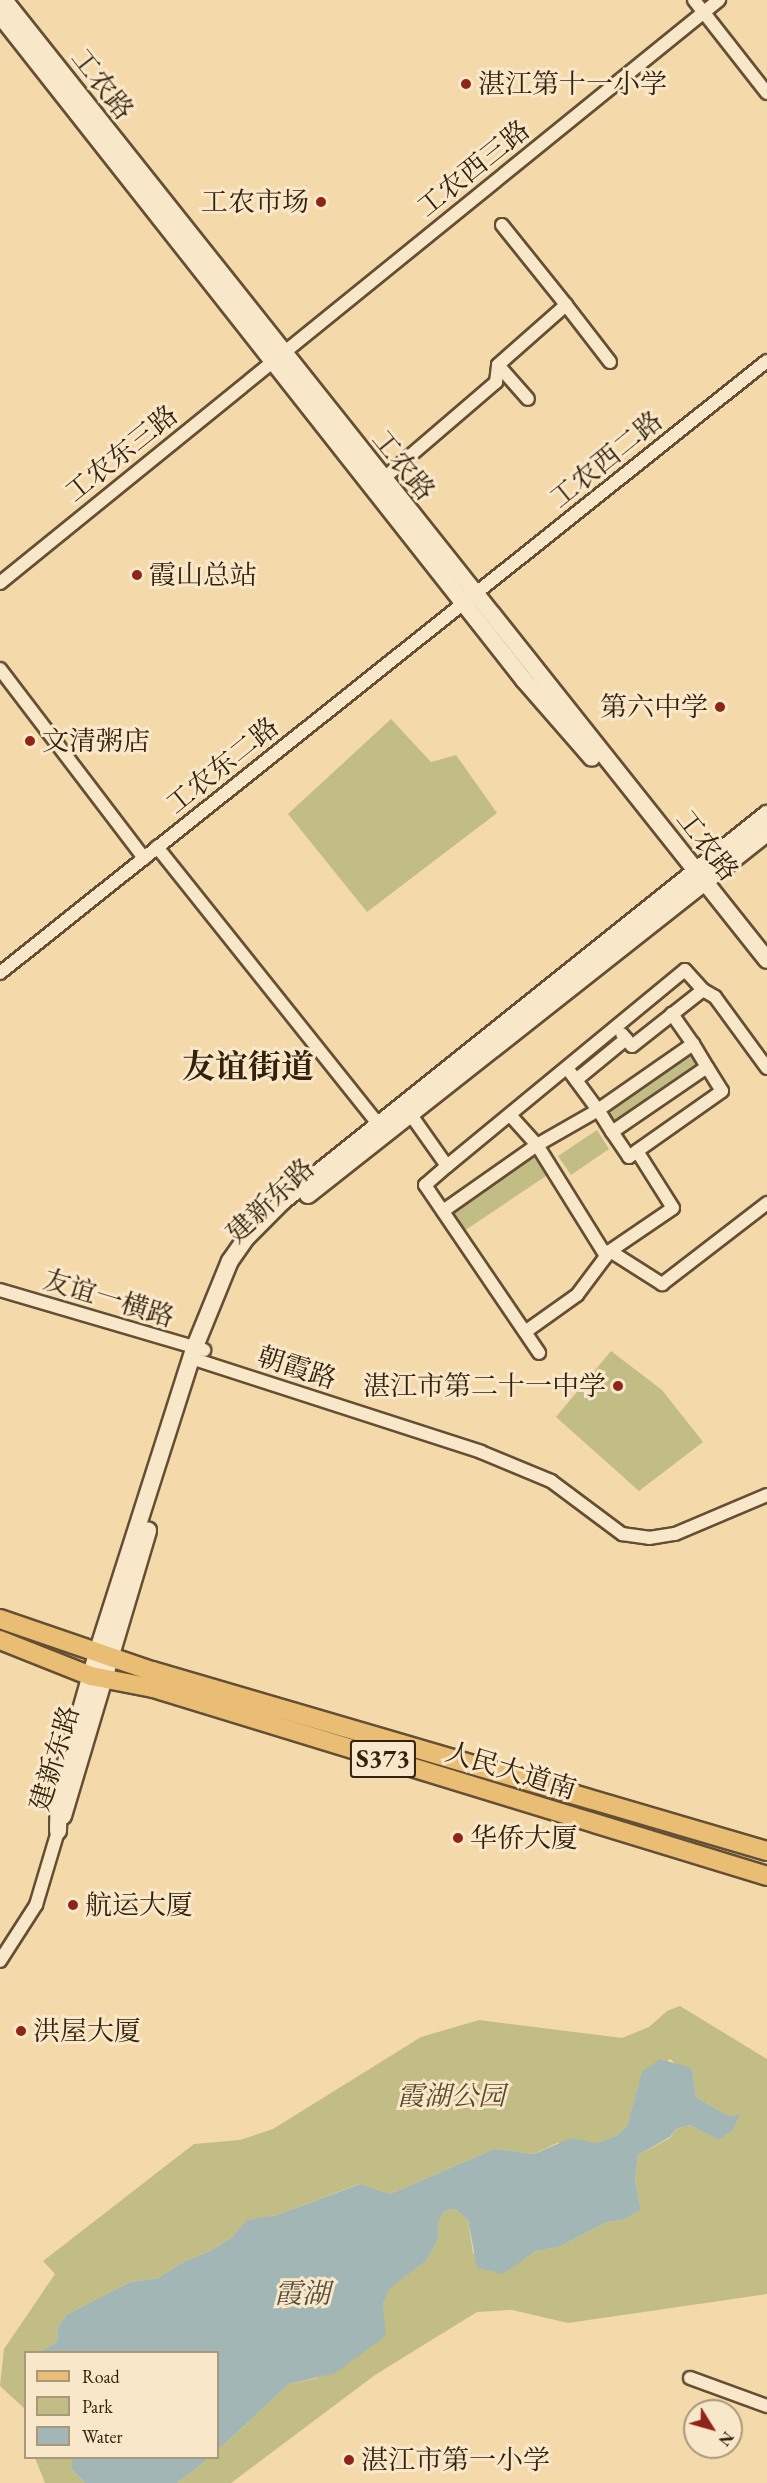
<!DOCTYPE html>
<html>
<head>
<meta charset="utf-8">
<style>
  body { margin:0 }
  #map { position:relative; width:767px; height:2483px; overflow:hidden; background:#f4daaa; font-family:"EB Garamond","Noto Serif SC",serif }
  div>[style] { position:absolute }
  .green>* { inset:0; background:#c2bd84 }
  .water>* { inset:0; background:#a2b7b5 }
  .roads { filter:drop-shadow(2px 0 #644f34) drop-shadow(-2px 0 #644f34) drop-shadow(0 2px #644f34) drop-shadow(0 -2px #644f34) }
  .street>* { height:12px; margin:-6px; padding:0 6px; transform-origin:6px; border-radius:6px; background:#f8e7c8 }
  .secondary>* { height:16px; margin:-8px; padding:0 8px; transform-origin:8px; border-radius:8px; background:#f8e7c8 }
  .primary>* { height:18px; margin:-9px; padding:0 9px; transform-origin:9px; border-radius:9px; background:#eabd75 }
  .dots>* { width:16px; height:16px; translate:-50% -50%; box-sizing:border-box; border:3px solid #f8e7c8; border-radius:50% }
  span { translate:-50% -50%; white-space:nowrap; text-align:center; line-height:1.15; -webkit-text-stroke:6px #f8e7c8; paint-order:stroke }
  .shield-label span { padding:2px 4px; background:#f8e7c8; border:2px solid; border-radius:4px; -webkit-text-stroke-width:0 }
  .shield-label { font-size:26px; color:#34210d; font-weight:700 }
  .street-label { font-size:27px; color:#34210d }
  .poi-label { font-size:27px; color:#34210d }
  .left { translate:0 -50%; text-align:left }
  .right { translate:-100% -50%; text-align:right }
  .park-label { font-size:27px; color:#58482b; font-style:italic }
  .water-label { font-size:28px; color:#554e3f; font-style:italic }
  .district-label { font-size:33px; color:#34210d; font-weight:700 }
  .legend { position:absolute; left:24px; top:2351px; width:195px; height:108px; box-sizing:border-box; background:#f8e7c8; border:2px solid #aa987d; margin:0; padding:8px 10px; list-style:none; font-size:18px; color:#34210d }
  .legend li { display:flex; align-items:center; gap:12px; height:30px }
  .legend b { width:30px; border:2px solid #aa987d }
  .north { position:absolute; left:683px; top:2399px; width:60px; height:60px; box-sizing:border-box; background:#f8e7c8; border:2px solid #aa987d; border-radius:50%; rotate:127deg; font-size:16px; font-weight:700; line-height:24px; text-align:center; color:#34210d }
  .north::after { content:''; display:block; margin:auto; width:21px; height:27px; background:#8f2418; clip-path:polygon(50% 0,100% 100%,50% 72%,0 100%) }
</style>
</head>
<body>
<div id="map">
  <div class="green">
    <div style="clip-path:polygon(391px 719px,431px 762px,456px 755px,497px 813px,367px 912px,288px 814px)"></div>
    <div style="clip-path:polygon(695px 1052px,705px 1066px,614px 1127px,604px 1113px)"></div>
    <div style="clip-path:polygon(597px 1130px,609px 1149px,571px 1175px,558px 1156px)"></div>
    <div style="clip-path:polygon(537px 1155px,549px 1174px,464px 1231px,452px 1212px)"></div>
    <div style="clip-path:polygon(611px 1351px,662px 1390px,703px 1442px,639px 1491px,556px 1417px)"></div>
    <div style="clip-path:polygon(680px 2006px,767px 2059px,767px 2294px,568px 2323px,512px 2310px,477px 2312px,375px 2375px,231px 2483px,177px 2483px,209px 2458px,218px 2458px,218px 2450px,289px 2384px,317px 2378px,383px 2304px,390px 2287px,426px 2261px,438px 2240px,439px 2220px,445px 2211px,455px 2209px,468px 2220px,473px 2253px,518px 2263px,536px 2251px,559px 2247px,607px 2222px,623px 2220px,641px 2210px,635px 2181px,638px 2155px,670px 2138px,676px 2129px,690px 2125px,718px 2140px,729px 2116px,696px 2097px,692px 2068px,678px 2066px,670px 2059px,639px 2084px,627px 2128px,616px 2136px,596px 2143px,557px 2143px,534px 2154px,494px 2149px,390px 2194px,359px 2184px,277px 2215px,248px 2220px,232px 2237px,210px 2251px,183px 2262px,158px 2278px,130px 2282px,66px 2315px,58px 2327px,57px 2342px,39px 2352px,26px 2352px,25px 2409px,0 2386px,4px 2349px,55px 2274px,43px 2261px,194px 2144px,240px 2140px,273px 2129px,421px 2037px,479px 2020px,622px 2038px,649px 2027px,667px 2011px)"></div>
    <div style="clip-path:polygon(35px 2458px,72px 2458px,72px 2470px,85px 2483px,45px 2483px)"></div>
  </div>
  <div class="water">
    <div style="clip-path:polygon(660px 2059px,692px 2068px,696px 2097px,729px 2116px,740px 2115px,732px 2131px,718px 2140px,690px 2125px,676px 2129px,670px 2137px,638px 2155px,635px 2181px,641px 2210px,623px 2220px,607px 2222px,559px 2247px,536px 2251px,503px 2274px,477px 2268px,468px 2220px,455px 2209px,445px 2211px,439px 2220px,438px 2240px,426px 2261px,390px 2288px,383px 2304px,386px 2336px,335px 2373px,289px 2384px,218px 2450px,218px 2352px,39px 2352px,57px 2342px,58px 2327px,66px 2315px,130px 2282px,158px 2278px,183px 2262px,210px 2251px,232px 2237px,247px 2220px,277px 2215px,360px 2184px,390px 2194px,494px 2149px,534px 2154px,571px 2138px,596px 2143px,616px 2136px,627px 2127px,642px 2072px)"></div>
    <div style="clip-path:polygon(72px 2458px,209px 2458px,177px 2483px,85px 2483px,72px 2470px)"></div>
  </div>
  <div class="roads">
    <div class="street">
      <div style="left:694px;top:0;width:118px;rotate:51.9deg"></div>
      <div style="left:502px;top:225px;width:102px;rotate:51.3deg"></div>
      <div style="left:498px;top:365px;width:45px;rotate:48.6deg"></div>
      <div style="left:383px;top:479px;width:149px;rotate:-40.6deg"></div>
      <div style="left:496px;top:382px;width:17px;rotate:-83deg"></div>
      <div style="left:498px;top:365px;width:91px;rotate:-41.4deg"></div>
      <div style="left:566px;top:305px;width:72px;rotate:52.3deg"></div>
      <div style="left:0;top:583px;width:926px;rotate:-39.04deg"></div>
      <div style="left:0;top:669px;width:238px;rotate:52.7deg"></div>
      <div style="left:157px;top:847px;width:354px;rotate:51.4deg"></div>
      <div style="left:0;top:973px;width:981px;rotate:-38.59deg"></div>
      <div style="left:703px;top:990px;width:14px;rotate:30deg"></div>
      <div style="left:715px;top:997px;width:88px;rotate:53.8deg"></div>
      <div style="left:576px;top:1080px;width:65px;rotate:-39.4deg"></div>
      <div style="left:626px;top:1039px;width:6px;rotate:-129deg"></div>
      <div style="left:411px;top:1115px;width:62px;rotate:54.8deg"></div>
      <div style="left:447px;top:1166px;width:308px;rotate:-39.5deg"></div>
      <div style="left:685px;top:970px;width:27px;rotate:48deg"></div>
      <div style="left:703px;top:990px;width:90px;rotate:141.7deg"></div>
      <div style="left:632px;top:1046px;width:9px;rotate:-131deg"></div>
      <div style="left:510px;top:1115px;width:40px;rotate:48deg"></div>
      <div style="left:537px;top:1145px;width:131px;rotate:58.1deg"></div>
      <div style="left:612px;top:1132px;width:26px;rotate:-122deg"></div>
      <div style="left:598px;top:1110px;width:116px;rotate:-34.8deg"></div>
      <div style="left:693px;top:1044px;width:37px;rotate:-125deg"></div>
      <div style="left:637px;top:1151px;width:104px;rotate:-35.2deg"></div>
      <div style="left:722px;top:1091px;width:28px;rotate:-122deg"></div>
      <div style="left:447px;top:1166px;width:29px;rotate:139deg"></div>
      <div style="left:425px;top:1185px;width:203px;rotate:55.8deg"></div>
      <div style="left:443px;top:1211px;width:115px;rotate:-35.1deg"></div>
      <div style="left:537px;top:1145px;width:70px;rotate:-29.8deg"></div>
      <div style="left:598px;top:1110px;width:52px;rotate:-126.4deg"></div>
      <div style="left:610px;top:1251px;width:76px;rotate:-34.3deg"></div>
      <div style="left:673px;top:1208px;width:67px;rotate:-122.3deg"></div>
      <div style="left:637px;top:1151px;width:10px;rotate:143deg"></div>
      <div style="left:629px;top:1157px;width:30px;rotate:-124deg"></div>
      <div style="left:612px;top:1132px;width:115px;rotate:-34.4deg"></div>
      <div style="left:707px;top:1067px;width:27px;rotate:-121deg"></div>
      <div style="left:0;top:1290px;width:213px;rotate:16.4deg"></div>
      <div style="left:525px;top:1332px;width:64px;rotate:-35.4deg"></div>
      <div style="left:577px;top:1295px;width:55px;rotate:-53.1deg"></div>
      <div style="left:610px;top:1251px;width:62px;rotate:32.4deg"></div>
      <div style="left:662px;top:1284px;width:133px;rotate:-37.6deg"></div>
      <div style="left:200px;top:1361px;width:295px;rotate:17.9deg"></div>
      <div style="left:481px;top:1452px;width:76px;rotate:22.5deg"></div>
      <div style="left:551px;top:1481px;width:89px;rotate:36.7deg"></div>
      <div style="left:622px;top:1534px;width:27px;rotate:8deg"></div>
      <div style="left:649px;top:1538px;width:26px;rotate:-9deg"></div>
      <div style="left:675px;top:1534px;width:100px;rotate:-23deg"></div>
      <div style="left:0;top:1961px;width:67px;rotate:-57.3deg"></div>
      <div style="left:36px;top:1905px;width:77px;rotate:-73.4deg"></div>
      <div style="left:690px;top:2378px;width:82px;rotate:20deg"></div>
    </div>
    <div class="secondary">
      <div style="left:4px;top:0;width:1226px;rotate:51.52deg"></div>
      <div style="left:0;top:15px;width:847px;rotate:51.76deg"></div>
      <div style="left:524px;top:680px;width:103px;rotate:48.9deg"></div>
      <div style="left:308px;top:1195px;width:585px;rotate:-38.26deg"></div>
      <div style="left:63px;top:1816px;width:298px;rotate:-73.4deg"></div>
      <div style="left:58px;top:1831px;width:44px;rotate:-88.7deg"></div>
      <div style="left:59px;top:1787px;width:142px;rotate:-74.1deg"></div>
      <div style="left:98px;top:1650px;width:316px;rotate:-72.3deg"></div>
      <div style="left:194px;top:1349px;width:95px;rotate:-67.8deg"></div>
      <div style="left:230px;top:1261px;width:29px;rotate:-55deg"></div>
      <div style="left:247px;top:1237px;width:51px;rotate:-45deg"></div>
      <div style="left:283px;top:1201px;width:620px;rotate:-38.65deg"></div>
    </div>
    <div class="primary">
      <div style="left:0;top:1619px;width:161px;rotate:18.9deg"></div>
      <div style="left:152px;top:1671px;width:641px;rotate:16.31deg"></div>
      <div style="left:0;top:1640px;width:98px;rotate:21.6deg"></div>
      <div style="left:91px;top:1676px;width:63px;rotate:11deg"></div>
      <div style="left:153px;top:1688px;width:642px;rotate:17.02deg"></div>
    </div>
  </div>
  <div class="dots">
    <div style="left:466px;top:84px;background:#8f2418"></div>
    <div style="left:321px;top:202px;background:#8f2418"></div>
    <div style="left:137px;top:575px;background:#8f2418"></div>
    <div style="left:720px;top:707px;background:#8f2418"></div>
    <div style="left:30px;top:741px;background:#8f2418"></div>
    <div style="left:618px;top:1386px;background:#8f2418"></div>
    <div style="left:458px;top:1838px;background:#8f2418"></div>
    <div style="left:73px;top:1905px;background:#8f2418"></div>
    <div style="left:21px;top:2031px;background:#8f2418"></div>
    <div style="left:349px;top:2460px;background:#8f2418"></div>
  </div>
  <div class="shield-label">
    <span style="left:383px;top:1759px">S373</span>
  </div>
  <div class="street-label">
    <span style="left:103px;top:84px;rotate:52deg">工农路</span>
    <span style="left:473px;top:168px;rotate:-39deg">工农西三路</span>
    <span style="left:121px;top:453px;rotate:-39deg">工农东三路</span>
    <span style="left:606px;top:459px;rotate:-39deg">工农西二路</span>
    <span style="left:404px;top:465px;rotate:51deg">工农路</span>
    <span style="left:222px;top:765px;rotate:-39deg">工农东二路</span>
    <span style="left:708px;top:845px;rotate:52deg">工农路</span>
    <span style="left:270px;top:1200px;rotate:-43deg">建新东路</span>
    <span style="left:109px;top:1298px;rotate:17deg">友谊一横路</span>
    <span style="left:297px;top:1367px;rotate:18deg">朝霞路</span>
    <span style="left:54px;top:1758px;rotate:-73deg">建新东路</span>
    <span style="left:511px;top:1770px;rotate:17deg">人民大道南</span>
  </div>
  <div class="poi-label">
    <span class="left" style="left:478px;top:84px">湛江第十一小学</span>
    <span class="right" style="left:309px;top:202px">工农市场</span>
    <span class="left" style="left:149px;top:575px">霞山总站</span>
    <span class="right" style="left:708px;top:707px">第六中学</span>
    <span class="left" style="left:42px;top:741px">文清粥店</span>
    <span class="right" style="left:606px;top:1386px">湛江市第二十一中学</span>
    <span class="left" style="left:470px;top:1838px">华侨大厦</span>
    <span class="left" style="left:85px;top:1905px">航运大厦</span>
    <span class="left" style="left:33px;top:2031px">洪屋大厦</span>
    <span class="left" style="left:361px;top:2460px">湛江市第一小学</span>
  </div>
  <div class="park-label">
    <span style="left:451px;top:2096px">霞湖公园</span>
  </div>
  <div class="water-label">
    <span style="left:302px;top:2293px">霞湖</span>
  </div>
  <div class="district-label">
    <span style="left:248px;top:1067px">友谊街道</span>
  </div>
  <ul class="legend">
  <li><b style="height:8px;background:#eabd75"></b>Road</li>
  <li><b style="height:16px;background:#c2bd84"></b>Park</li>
  <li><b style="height:16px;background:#a2b7b5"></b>Water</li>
  </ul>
  <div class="north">N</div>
</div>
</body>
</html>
